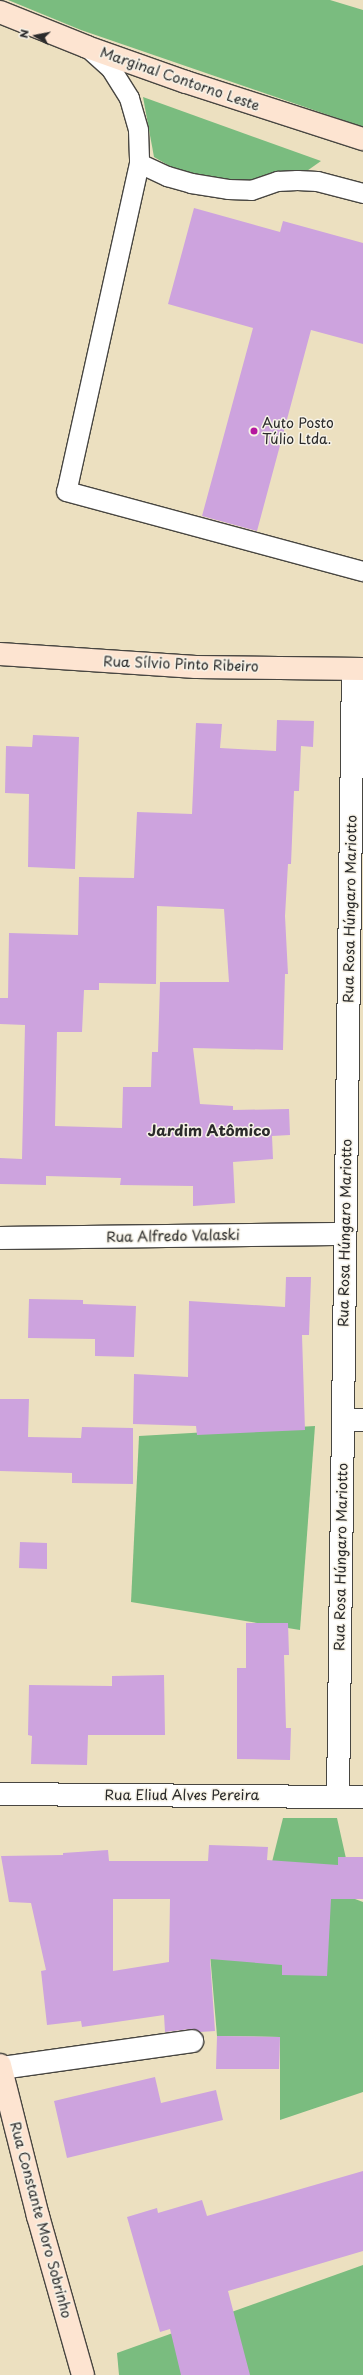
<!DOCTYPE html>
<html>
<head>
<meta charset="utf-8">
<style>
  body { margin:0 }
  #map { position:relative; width:363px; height:2375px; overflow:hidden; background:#ece0c0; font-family:"Playpen Sans",sans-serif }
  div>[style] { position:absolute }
  .forest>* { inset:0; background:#7abc7f }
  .building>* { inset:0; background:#cda3de }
  .roads { filter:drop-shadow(1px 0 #484641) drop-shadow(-1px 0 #484641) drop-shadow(0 1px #484641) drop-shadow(0 -1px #484641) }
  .lane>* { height:19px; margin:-9.5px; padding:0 9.5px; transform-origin:9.5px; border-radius:9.5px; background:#fff }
  .street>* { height:22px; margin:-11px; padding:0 11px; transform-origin:11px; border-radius:11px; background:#fff }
  .secondary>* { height:22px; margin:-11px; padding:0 11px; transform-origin:11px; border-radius:11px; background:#fde4d1 }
  .dots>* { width:11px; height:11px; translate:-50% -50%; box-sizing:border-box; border:2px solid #f7f3e8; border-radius:50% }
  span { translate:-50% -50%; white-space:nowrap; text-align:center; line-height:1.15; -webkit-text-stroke:3px #f7f3e8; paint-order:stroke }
  .street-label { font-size:14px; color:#2b2b2b }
  .poi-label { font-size:14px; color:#2b2b2b }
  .left { translate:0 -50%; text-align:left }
  .neighbourhood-label { font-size:15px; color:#2b2b2b; font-weight:700 }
  .north { position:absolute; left:16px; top:16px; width:40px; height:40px; -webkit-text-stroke:3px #f7f3e8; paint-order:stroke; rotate:280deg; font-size:11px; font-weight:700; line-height:16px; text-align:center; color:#2b2b2b }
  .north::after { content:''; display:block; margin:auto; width:14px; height:18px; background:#2b2b2b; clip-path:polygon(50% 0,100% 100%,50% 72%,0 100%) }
</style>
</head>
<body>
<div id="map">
  <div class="forest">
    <div style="clip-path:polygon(8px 0,330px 0,363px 10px,363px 127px,81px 30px)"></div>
    <div style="clip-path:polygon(143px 97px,321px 161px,304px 173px,236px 182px,180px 172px,154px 157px)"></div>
    <div style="clip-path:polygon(315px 1426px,300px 1630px,131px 1602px,139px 1436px)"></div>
    <div style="clip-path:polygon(283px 1818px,337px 1818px,355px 1899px,363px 1902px,363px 2092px,280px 2120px,280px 2037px,217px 2036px,207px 1918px,266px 1886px)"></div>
    <div style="clip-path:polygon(363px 2265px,363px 2375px,119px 2375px,117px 2353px)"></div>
  </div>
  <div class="building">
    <div style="clip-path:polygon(194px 208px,280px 232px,283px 221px,363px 243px,363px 344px,311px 330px,257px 531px,202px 516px,253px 328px,168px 304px)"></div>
    <div style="clip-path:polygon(evenodd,277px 720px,314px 721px,313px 747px,301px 746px,299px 791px,294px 791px,291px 864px,288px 864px,285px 916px,288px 974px,285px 974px,283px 1050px,193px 1048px,200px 1104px,233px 1106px,233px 1110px,289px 1109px,290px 1135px,272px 1136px,273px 1159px,233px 1162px,235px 1203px,193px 1206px,193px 1186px,120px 1185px,121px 1178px,46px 1176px,46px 1185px,0 1184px,0 1158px,22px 1159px,25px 1025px,0 1024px,0 998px,8px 998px,9px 933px,78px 935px,79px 877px,134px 878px,137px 812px,192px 814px,196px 723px,222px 724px,220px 748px,276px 751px,277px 720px,157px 906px,224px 909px,229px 982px,160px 982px,158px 1052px,152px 1052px,151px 1087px,123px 1087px,122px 1128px,55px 1126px,57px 1032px,82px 1032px,84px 990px,99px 990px,99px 983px,156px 984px,157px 906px)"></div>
    <div style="clip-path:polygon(33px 735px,79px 737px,75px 869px,28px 867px,29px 794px,5px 793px,6px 746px,32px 747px)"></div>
    <div style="clip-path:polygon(286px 1277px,311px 1277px,309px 1335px,302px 1335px,305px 1430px,197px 1435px,196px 1426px,133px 1424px,134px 1374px,188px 1377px,189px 1301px,285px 1307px)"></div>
    <div style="clip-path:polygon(29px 1299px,83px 1300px,83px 1304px,136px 1306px,134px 1357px,95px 1356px,95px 1339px,28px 1338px)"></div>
    <div style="clip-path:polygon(0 1399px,29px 1399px,28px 1437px,81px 1438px,82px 1427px,133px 1428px,133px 1484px,72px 1483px,72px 1473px,0 1471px)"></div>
    <div style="clip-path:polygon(20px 1542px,47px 1543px,47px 1569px,19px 1568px)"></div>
    <div style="clip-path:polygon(246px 1623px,288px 1623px,289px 1655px,284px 1655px,286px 1728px,291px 1728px,290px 1760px,237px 1759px,237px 1668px,246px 1668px)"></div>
    <div style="clip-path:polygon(164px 1675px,165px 1735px,88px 1735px,87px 1765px,31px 1764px,32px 1736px,28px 1735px,29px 1685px,112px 1686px,112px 1676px)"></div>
    <div style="clip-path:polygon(evenodd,209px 1845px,268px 1847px,267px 1860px,338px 1865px,338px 1857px,363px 1857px,363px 1899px,331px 1899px,327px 1976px,282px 1975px,282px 1965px,210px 1959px,215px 2031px,200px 2032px,190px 2029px,165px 2032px,164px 2015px,82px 2027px,81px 2021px,47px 2025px,41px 1971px,46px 1970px,31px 1903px,9px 1902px,1px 1856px,63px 1855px,63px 1853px,108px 1850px,109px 1861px,208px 1861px,209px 1845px,113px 1899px,170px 1899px,169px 1962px,113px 1971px,113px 1899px)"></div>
    <div style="clip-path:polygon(217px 2036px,280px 2037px,279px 2069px,216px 2069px)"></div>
    <div style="clip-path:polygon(155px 2077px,161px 2103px,216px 2090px,223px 2120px,67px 2158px,54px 2101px)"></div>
    <div style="clip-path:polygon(363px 2171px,363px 2251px,228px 2291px,250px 2375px,181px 2375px,170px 2329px,160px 2332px,127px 2217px,157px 2208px,158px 2213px,202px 2200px,207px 2216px)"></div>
  </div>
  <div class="roads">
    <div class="lane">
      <div style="left:88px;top:48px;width:31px;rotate:42deg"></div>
      <div style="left:111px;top:69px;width:34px;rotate:58deg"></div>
      <div style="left:129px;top:98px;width:33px;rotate:74deg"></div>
      <div style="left:138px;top:130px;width:33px;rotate:88deg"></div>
      <div style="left:139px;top:163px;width:336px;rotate:102.5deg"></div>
      <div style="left:66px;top:491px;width:308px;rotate:15.1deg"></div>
      <div style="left:139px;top:163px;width:31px;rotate:25deg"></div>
      <div style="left:167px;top:176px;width:25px;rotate:16deg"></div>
      <div style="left:191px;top:183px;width:37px;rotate:9deg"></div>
      <div style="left:228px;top:189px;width:23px;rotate:2deg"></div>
      <div style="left:251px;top:190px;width:28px;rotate:-19deg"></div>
      <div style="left:277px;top:181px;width:20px;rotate:-3deg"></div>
      <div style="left:297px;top:180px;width:20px;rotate:3deg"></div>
      <div style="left:317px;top:181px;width:48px;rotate:14.6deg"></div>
    </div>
    <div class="street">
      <div style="left:0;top:1238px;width:345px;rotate:-0.7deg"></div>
      <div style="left:343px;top:1420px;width:20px"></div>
      <div style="left:0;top:1794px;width:363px;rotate:0.5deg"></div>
      <div style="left:338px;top:1797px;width:1128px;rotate:-89.24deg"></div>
      <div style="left:1px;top:2068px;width:193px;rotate:-8deg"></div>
    </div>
    <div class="secondary">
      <div style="left:0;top:12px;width:94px;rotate:21.9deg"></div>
      <div style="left:87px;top:47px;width:105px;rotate:19.5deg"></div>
      <div style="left:186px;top:82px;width:186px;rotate:17.9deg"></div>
      <div style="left:0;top:654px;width:196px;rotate:3.8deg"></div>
      <div style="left:196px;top:667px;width:167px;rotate:0.7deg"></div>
      <div style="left:0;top:2065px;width:156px;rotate:75.9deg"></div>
      <div style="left:38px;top:2216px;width:165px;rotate:74.2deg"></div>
    </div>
  </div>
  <div class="dots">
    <div style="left:254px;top:431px;background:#b5179e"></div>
  </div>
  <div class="street-label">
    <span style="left:180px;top:79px;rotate:19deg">Marginal Contorno Leste</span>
    <span style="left:181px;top:664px;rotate:2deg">Rua Sílvio Pinto Ribeiro</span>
    <span style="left:350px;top:909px;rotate:-89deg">Rua Rosa Húngaro Mariotto</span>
    <span style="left:345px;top:1233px;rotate:-89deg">Rua Rosa Húngaro Mariotto</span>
    <span style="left:173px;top:1236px;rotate:-1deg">Rua Alfredo Valaski</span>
    <span style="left:341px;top:1557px;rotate:-89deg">Rua Rosa Húngaro Mariotto</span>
    <span style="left:182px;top:1795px">Rua Eliud Alves Pereira</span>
    <span style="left:41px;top:2220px;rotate:75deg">Rua Constante Moro Sobrinho</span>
  </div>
  <div class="poi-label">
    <span class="left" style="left:262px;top:431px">Auto Posto<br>Túlio Ltda.</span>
  </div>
  <div class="neighbourhood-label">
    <span style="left:209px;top:1130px">Jardim Atômico</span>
  </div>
  <div class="north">N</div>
</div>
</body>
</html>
